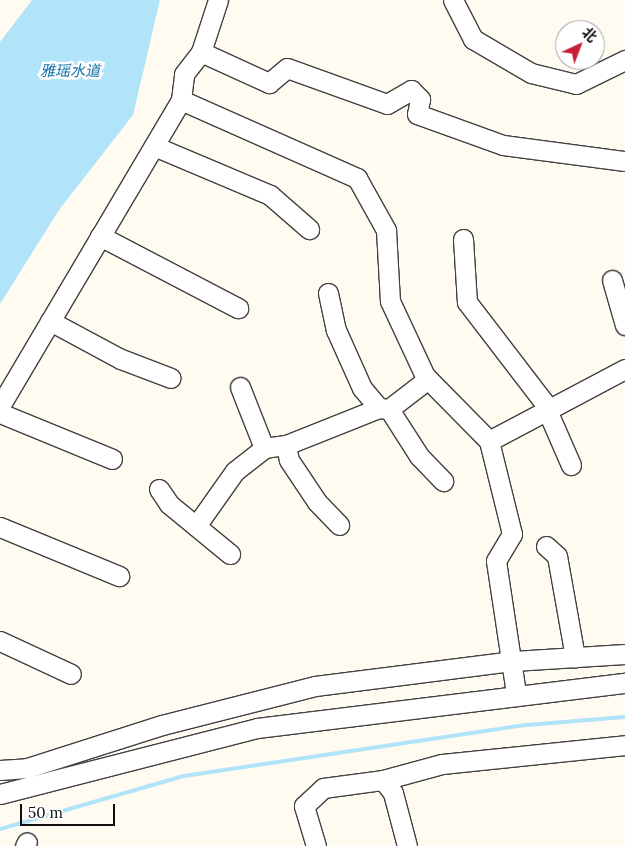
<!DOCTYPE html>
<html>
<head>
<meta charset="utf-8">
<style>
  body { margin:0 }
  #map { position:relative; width:625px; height:846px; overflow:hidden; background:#fffbf0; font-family:Lora,"Noto Sans SC",serif }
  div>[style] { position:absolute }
  .water>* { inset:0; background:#b1e4f9 }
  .stream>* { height:4px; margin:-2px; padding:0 2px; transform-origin:2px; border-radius:2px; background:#b1e4f9 }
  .roads { filter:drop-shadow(1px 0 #414141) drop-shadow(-1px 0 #414141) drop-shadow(0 1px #414141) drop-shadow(0 -1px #414141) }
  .minor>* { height:19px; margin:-9.5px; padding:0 9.5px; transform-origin:9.5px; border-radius:9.5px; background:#fff }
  span { translate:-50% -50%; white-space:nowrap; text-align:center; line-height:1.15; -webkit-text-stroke:5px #fff; paint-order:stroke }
  .water-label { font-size:15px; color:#1071a7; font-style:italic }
  .north { position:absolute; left:555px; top:20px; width:50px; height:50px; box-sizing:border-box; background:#fff; border:1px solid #9f9f9f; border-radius:50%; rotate:43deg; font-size:14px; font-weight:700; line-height:20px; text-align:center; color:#0e0e0e }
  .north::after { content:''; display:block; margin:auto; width:18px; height:22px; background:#c61e33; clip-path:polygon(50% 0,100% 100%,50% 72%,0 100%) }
  .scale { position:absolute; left:20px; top:804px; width:95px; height:22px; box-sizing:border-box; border:2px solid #0e0e0e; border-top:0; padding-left:6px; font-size:15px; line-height:18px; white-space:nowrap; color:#0e0e0e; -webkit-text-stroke:4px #fff; paint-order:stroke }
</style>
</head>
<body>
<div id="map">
  <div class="water">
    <div style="clip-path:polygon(32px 0,160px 0,133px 115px,59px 210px,0 304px,0 42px)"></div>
  </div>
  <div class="stream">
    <div style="left:0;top:829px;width:191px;rotate:-16.1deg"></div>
    <div style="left:184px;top:776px;width:347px;rotate:-8.5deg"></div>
    <div style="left:527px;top:725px;width:98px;rotate:-4.7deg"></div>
  </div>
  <div class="roads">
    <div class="minor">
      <div style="left:453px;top:0;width:44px;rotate:62.9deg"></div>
      <div style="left:473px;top:39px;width:67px;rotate:30.4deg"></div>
      <div style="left:531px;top:73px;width:46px;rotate:13.7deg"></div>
      <div style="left:576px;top:84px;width:55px;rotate:-26.1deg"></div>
      <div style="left:201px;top:52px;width:75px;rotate:24.5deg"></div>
      <div style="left:269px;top:83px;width:23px;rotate:-40deg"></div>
      <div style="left:287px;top:68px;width:106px;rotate:19.8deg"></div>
      <div style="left:387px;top:104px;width:28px;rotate:-30deg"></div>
      <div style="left:411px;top:90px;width:13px;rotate:45deg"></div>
      <div style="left:420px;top:99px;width:15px;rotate:101deg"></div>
      <div style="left:417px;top:114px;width:91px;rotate:19.8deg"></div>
      <div style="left:503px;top:145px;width:123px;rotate:7.5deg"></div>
      <div style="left:181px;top:100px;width:193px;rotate:23.9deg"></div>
      <div style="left:357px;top:178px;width:60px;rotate:60.9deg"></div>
      <div style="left:386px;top:230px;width:71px;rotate:86.8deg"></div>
      <div style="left:390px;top:301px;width:83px;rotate:65deg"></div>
      <div style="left:425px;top:376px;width:91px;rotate:45.4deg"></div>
      <div style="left:489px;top:441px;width:96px;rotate:76.1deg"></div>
      <div style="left:512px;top:534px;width:31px;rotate:121deg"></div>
      <div style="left:496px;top:561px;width:134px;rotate:81.4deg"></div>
      <div style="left:154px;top:146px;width:126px;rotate:22.9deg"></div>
      <div style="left:270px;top:195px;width:52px;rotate:41.1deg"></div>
      <div style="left:100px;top:236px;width:156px;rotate:27.6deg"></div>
      <div style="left:463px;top:239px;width:63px;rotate:86.4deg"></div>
      <div style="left:467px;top:302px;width:125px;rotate:52.5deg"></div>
      <div style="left:543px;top:401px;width:70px;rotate:66.4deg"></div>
      <div style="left:612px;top:280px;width:47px;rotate:73.9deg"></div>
      <div style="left:328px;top:293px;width:38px;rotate:78deg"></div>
      <div style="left:336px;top:330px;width:64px;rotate:65.9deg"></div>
      <div style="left:362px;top:388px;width:26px;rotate:50deg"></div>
      <div style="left:50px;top:321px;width:81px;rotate:28.2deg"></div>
      <div style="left:121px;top:359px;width:53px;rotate:20.8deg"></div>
      <div style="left:240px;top:387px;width:66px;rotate:68.5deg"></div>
      <div style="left:0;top:406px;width:356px;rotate:-59.4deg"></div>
      <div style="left:181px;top:100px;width:26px;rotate:-83deg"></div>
      <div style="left:184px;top:74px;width:28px;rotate:-52deg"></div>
      <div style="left:201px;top:52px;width:55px;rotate:-71.9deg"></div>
      <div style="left:389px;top:409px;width:56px;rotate:57.4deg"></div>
      <div style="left:419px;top:456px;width:35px;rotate:46deg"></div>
      <div style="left:0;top:413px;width:121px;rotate:22.3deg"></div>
      <div style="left:489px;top:441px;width:154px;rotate:-27.9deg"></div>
      <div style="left:286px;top:445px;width:15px;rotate:79deg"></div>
      <div style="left:289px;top:460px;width:50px;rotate:56.3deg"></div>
      <div style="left:317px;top:502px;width:32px;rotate:46deg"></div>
      <div style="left:159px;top:489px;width:18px;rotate:56deg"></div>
      <div style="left:169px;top:504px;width:79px;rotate:39.3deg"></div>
      <div style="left:196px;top:526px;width:67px;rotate:-54.7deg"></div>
      <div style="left:235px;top:471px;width:37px;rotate:-38deg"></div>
      <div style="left:264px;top:448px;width:22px;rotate:-8deg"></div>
      <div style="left:286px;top:445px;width:100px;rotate:-21.7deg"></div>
      <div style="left:379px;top:408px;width:10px;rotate:6deg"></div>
      <div style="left:389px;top:409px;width:49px;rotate:-37.6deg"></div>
      <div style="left:0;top:527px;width:129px;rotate:22.4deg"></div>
      <div style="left:546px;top:546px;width:15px;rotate:42deg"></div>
      <div style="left:557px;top:556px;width:103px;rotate:79.9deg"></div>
      <div style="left:0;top:641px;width:78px;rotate:24.9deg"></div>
      <div style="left:0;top:770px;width:27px;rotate:-4deg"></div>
      <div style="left:27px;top:768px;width:142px;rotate:-17.7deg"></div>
      <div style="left:162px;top:725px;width:158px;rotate:-14.3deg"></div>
      <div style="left:315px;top:686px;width:200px;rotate:-7.2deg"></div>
      <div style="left:513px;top:661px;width:112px;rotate:-3.6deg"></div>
      <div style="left:383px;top:780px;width:61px;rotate:-15.2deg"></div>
      <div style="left:442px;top:764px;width:184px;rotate:-5.9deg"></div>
      <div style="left:0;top:794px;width:265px;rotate:-14.4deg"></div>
      <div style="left:257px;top:728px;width:371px;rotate:-7deg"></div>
      <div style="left:25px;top:846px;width:4px;rotate:-63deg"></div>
      <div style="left:316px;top:846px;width:42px;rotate:-106.7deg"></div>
      <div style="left:304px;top:806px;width:26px;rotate:-43deg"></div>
      <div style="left:323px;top:788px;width:61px;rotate:-7.6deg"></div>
      <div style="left:383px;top:780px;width:16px;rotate:52deg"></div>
      <div style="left:393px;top:793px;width:55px;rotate:75.2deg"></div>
    </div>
  </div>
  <div class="water-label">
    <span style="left:70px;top:71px">雅瑶水道</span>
  </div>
  <div class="north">北</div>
  <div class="scale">50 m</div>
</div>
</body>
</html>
